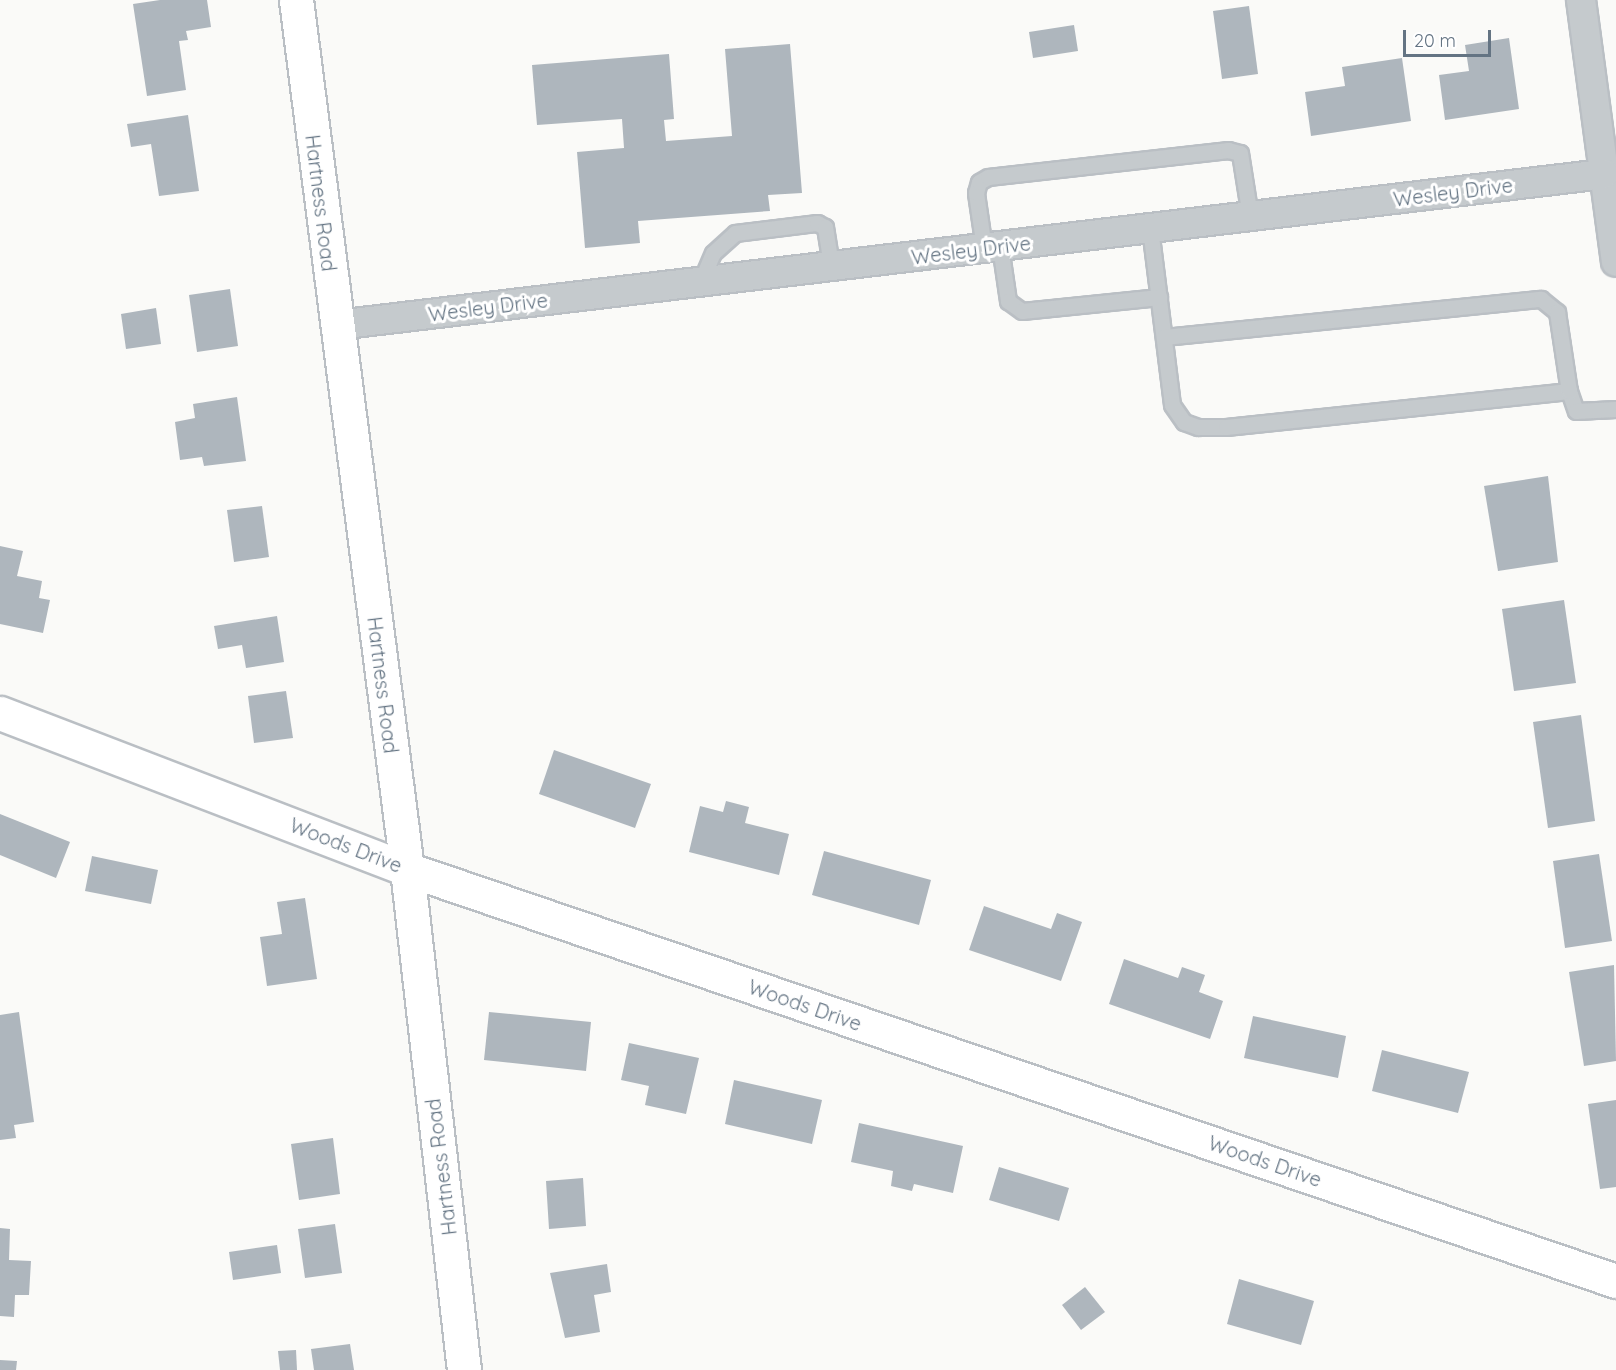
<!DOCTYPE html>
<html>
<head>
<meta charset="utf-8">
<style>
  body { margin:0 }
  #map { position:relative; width:1616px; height:1370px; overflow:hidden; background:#fafaf8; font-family:Quicksand,sans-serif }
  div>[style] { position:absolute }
  .building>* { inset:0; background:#aeb6bd }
  .roads { filter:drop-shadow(2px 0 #babfc4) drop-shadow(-2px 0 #babfc4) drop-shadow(0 2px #babfc4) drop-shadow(0 -2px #babfc4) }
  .lane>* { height:15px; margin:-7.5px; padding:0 7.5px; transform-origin:7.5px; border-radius:7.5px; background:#c5cacd }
  .street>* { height:28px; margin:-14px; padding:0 14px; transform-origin:14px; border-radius:14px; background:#c5cacd }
  .secondary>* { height:33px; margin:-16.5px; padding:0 16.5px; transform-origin:16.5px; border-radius:16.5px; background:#fff }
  span { translate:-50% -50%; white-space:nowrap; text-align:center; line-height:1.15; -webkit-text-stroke:6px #fff; paint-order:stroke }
  .street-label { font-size:20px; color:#647483 }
  .scale { position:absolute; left:1403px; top:30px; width:88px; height:27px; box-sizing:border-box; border:3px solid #647483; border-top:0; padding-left:8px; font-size:18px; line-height:21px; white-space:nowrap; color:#647483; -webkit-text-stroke:4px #fff; paint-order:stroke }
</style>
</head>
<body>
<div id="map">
  <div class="building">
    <div style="clip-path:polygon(160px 0,207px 0,211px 27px,186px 31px,188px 40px,179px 41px,186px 90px,147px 96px,133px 4px)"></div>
    <div style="clip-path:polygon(1249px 6px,1258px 74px,1222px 79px,1213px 11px)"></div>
    <div style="clip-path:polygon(1074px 25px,1078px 51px,1033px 58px,1029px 32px)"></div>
    <div style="clip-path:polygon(1509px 38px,1519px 109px,1445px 120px,1439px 75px,1469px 71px,1465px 45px)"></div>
    <div style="clip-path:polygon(790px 44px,802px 193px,768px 195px,770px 211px,638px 221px,640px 243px,585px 248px,577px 152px,624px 148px,622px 119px,537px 125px,532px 65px,669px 54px,674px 119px,664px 120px,666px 141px,732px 136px,725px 49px)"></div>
    <div style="clip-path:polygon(1402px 58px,1411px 121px,1311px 136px,1305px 92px,1345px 86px,1342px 67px)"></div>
    <div style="clip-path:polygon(188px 115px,199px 191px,159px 196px,151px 144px,131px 147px,127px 124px)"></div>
    <div style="clip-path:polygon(230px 289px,238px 346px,197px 352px,189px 295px)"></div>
    <div style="clip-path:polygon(156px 308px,161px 344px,126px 349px,121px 314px)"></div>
    <div style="clip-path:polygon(237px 397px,246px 461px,204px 466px,202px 457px,180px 460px,175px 422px,195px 418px,193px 404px)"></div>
    <div style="clip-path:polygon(1548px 476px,1558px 562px,1498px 571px,1484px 486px)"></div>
    <div style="clip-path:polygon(262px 506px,269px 557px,234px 562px,227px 510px)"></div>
    <div style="clip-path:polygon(0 546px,23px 551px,17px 576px,42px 581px,39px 598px,50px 600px,43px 633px,0 624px)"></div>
    <div style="clip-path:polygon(1564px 600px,1576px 683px,1514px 691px,1502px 609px)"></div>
    <div style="clip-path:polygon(277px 616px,284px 662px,246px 668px,242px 645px,218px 649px,214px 626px)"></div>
    <div style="clip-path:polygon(286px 691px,293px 738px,254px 743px,248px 696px)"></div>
    <div style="clip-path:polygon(1581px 715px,1595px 821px,1548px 828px,1533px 722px)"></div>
    <div style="clip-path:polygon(554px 750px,651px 784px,635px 828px,539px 794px)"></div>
    <div style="clip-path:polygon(726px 801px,749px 807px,745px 823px,789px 834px,779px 875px,689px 852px,700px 806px,723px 812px)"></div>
    <div style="clip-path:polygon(0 814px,70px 842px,56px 878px,0 855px)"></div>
    <div style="clip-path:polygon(824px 851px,931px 880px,919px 925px,812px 895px)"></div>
    <div style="clip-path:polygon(1599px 854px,1612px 941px,1565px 948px,1553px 861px)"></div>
    <div style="clip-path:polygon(92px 856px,158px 870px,151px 904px,85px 891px)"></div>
    <div style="clip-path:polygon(305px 898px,317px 979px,267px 986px,260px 937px,282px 934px,277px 902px)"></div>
    <div style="clip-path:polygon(984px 906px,1051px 929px,1057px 913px,1082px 922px,1061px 981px,969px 950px)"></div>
    <div style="clip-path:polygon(1124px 959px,1178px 978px,1182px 967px,1205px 975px,1199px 992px,1223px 1001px,1210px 1039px,1109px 1004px)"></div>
    <div style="clip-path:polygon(1614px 965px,1616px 1061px,1584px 1066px,1569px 972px)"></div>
    <div style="clip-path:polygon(19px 1012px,34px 1122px,14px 1125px,16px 1138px,0 1140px,0 1015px)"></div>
    <div style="clip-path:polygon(489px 1012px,591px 1022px,586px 1071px,484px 1060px)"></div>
    <div style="clip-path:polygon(1253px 1016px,1346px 1036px,1338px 1078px,1244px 1058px)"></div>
    <div style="clip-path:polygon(629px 1043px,699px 1058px,686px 1114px,645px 1105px,649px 1086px,621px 1080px)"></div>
    <div style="clip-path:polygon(1382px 1050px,1469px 1072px,1458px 1113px,1372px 1091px)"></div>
    <div style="clip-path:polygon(734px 1080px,822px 1100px,812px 1144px,725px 1124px)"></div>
    <div style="clip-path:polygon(1616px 1100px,1616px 1187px,1600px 1189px,1588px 1104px)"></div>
    <div style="clip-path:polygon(859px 1123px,963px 1146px,953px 1193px,914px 1184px,912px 1191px,891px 1186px,893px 1171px,851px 1162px)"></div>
    <div style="clip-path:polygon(333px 1138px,340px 1194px,299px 1200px,291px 1144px)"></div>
    <div style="clip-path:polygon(999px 1167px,1069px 1188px,1059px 1221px,989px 1200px)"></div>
    <div style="clip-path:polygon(583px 1178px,586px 1226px,549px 1229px,546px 1181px)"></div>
    <div style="clip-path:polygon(335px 1224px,342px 1273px,305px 1278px,298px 1229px)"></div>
    <div style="clip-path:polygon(0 1228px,10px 1229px,9px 1260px,31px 1261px,29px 1295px,15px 1295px,14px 1317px,0 1316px)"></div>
    <div style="clip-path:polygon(277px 1245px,281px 1273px,233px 1280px,229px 1252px)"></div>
    <div style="clip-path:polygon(607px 1264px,611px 1292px,594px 1295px,600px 1332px,565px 1338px,550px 1273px)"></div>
    <div style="clip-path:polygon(1239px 1279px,1314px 1301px,1301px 1345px,1227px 1324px)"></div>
    <div style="clip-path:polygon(1085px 1287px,1105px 1312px,1081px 1330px,1062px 1305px)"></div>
    <div style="clip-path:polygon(350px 1344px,354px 1370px,314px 1370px,311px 1349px)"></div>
    <div style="clip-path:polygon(296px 1350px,297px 1370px,280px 1370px,278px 1351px)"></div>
    <div style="clip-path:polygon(0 1360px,17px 1361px,16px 1370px,0 1370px)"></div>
  </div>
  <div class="roads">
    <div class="lane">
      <div style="left:1150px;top:228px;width:178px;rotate:82.9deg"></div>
      <div style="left:1172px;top:405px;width:21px;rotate:55deg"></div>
      <div style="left:1184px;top:422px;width:15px;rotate:20deg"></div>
      <div style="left:1198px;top:427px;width:28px"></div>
      <div style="left:1226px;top:427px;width:345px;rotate:-6deg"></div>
      <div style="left:1569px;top:391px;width:21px;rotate:71deg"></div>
      <div style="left:1576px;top:411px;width:40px;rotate:-2.9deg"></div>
      <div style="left:1000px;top:246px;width:56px;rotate:81.7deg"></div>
      <div style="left:1008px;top:301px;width:17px;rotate:36deg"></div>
      <div style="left:1022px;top:311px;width:138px;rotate:-5.8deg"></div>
      <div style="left:984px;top:248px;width:56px;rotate:-98.3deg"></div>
      <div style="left:976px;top:193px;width:11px;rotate:-75deg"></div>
      <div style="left:979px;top:182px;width:10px;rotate:-29deg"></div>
      <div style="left:988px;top:177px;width:242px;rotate:-6.4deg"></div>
      <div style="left:1228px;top:150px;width:12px;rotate:14deg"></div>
      <div style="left:1240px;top:153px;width:64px;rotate:81deg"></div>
      <div style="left:701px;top:281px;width:30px;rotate:-67deg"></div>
      <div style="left:713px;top:253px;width:30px;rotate:-42deg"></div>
      <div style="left:735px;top:233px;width:83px;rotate:-7deg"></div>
      <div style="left:817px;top:223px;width:9px;rotate:27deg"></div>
      <div style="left:825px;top:227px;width:39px;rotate:81deg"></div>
      <div style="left:1164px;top:337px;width:379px;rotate:-5.8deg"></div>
      <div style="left:1541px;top:299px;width:21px;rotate:39deg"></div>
      <div style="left:1557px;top:312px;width:80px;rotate:81.4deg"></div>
    </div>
    <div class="street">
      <div style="left:1581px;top:0;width:264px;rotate:82.4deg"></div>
      <div style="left:337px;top:325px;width:1276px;rotate:-6.8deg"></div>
    </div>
    <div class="secondary">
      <div style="left:296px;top:0;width:876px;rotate:82.72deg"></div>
      <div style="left:407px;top:869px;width:504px;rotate:83.51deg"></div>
      <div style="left:0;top:713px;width:436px;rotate:21deg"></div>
      <div style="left:407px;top:869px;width:1277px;rotate:18.82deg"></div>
    </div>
  </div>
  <div class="street-label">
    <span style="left:1453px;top:192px;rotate:-7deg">Wesley Drive</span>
    <span style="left:321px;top:203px;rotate:83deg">Hartness Road</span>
    <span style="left:971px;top:250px;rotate:-7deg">Wesley Drive</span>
    <span style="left:488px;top:307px;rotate:-7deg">Wesley Drive</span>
    <span style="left:383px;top:685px;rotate:83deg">Hartness Road</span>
    <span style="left:346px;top:845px;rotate:21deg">Woods Drive</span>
    <span style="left:805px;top:1005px;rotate:19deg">Woods Drive</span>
    <span style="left:1265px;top:1161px;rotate:19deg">Woods Drive</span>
    <span style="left:441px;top:1167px;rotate:-97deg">Hartness Road</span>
  </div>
  <div class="scale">20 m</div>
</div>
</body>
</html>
